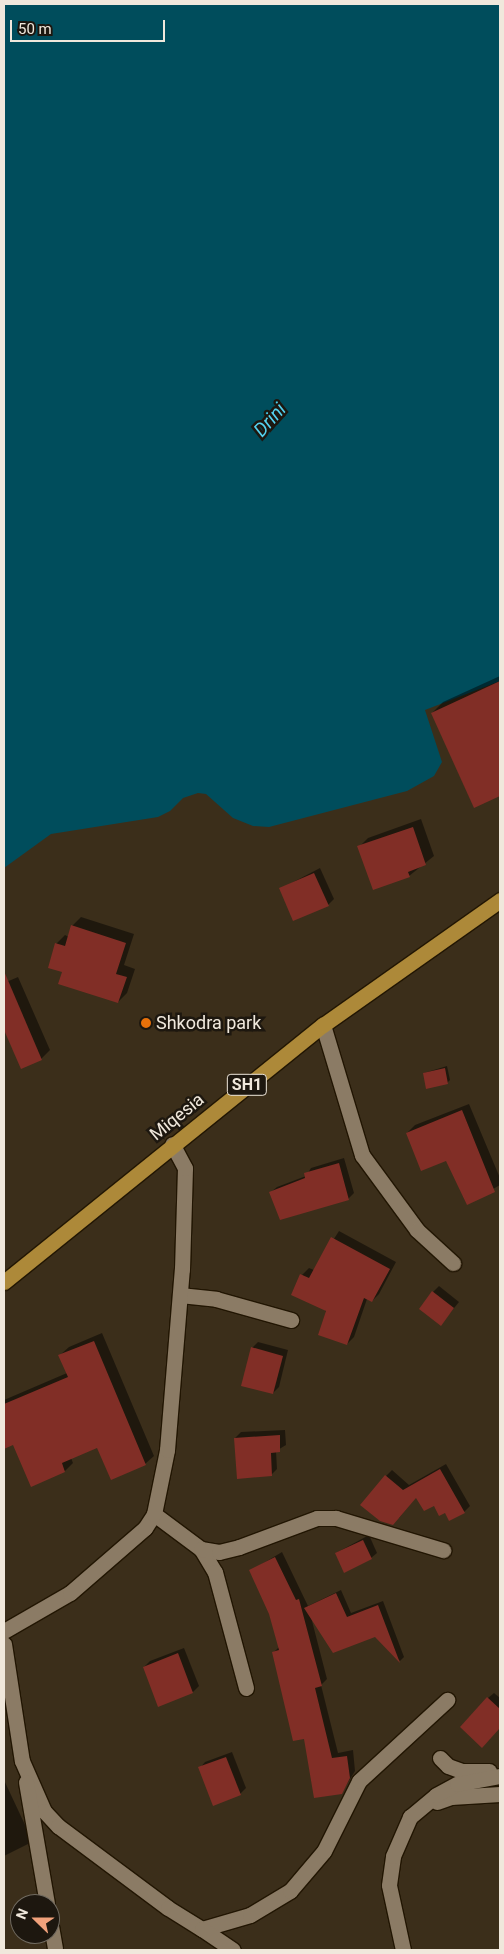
<!DOCTYPE html>
<html>
<head>
<meta charset="utf-8">
<style>
  body { margin:0 }
  #map { position:relative; width:504px; height:1954px; overflow:hidden; background:#3b2e1a; font-family:Roboto,sans-serif }
  div>[style] { position:absolute }
  .water>* { inset:0; background:#004d5c }
  .shadow>* { inset:0; background:#0007 }
  .building>* { inset:0; background:#812e26 }
  .roads { filter:drop-shadow(1px 0 #221603) drop-shadow(-1px 0 #221603) drop-shadow(0 1px #221603) drop-shadow(0 -1px #221603) }
  .minor>* { height:15px; margin:-7.5px; padding:0 7.5px; transform-origin:7.5px; border-radius:7.5px; background:#8b7b65 }
  .major>* { height:15px; margin:-7.5px; padding:0 7.5px; transform-origin:7.5px; border-radius:7.5px; background:#ad8939 }
  .dots>* { width:14px; height:14px; translate:-50% -50%; box-sizing:border-box; border:2px solid #1d170f; border-radius:50% }
  span { translate:-50% -50%; white-space:nowrap; text-align:center; line-height:1.15; -webkit-text-stroke:5px #1d170f; paint-order:stroke }
  .shield-label span { padding:1px 4px; background:#1d170f; border:1px solid; border-radius:4px; -webkit-text-stroke-width:0 }
  .shield-label { font-size:16px; color:#f0e8dc; font-weight:700 }
  .poi-label { font-size:18px; color:#f0e8dc }
  .left { translate:0 -50%; text-align:left }
  .street-label { font-size:18px; color:#f0e8dc }
  .water-label { font-size:19px; color:#53d1ee; font-style:italic }
  .frame { position:absolute; inset:0; border:5px solid #f0e8dc; pointer-events:none }
  .north { position:absolute; left:10px; top:1894px; width:50px; height:50px; box-sizing:border-box; background:#1d170f; border:1px solid #716b61; border-radius:50%; rotate:292deg; font-size:14px; font-weight:700; line-height:20px; text-align:center; color:#f0e8dc }
  .north::after { content:''; display:block; margin:auto; width:18px; height:22px; background:#f1a17b; clip-path:polygon(50% 0,100% 100%,50% 72%,0 100%) }
  .scale { position:absolute; left:10px; top:20px; width:155px; height:22px; box-sizing:border-box; border:2px solid #f0e8dc; border-top:0; padding-left:6px; font-size:15px; line-height:18px; white-space:nowrap; color:#f0e8dc; -webkit-text-stroke:4px #1d170f; paint-order:stroke }
</style>
</head>
<body>
<div id="map">
  <div class="water">
    <div style="clip-path:polygon(4px 4px,500px 4px,500px 681px,425px 710px,442px 762px,434px 776px,407px 791px,269px 827px,253px 826px,233px 818px,206px 794px,198px 793px,183px 798px,170px 811px,158px 817px,51px 834px,4px 868px)"></div>
  </div>
  <div class="shadow">
    <div style="clip-path:polygon(500px 676px,500px 795px,474px 807px,432px 713px,443px 702px)"></div>
    <div style="clip-path:polygon(421px 819px,434px 856px,409px 876px,359px 847px,368px 838px)"></div>
    <div style="clip-path:polygon(320px 868px,334px 899px,328px 905px,280px 889px)"></div>
    <div style="clip-path:polygon(81px 917px,134px 934px,124px 965px,135px 969px,127px 993px,118px 1002px,63px 971px,56px 944px,65px 935px,69px 937px,72px 926px)"></div>
    <div style="clip-path:polygon(18px 977px,50px 1050px,41px 1059px,22px 1067px,6px 1032px,4px 1033px,4px 983px)"></div>
    <div style="clip-path:polygon(447px 1066px,450px 1080px,447px 1083px,424px 1073px)"></div>
    <div style="clip-path:polygon(469px 1104px,500px 1178px,500px 1185px,467px 1204px,447px 1160px,407px 1133px,415px 1125px)"></div>
    <div style="clip-path:polygon(344px 1158px,354px 1193px,348px 1199px,271px 1192px,277px 1187px,306px 1176px,311px 1168px)"></div>
    <div style="clip-path:polygon(339px 1231px,396px 1262px,379px 1294px,372px 1301px,367px 1299px,354px 1337px,347px 1344px,302px 1275px,309px 1268px,314px 1270px)"></div>
    <div style="clip-path:polygon(439px 1286px,459px 1302px,441px 1324px,433px 1292px)"></div>
    <div style="clip-path:polygon(102px 1333px,154px 1456px,145px 1464px,98px 1446px,71px 1458px,73px 1463px,65px 1471px,14px 1443px,4px 1447px,4px 1400px,67px 1373px,60px 1355px,69px 1347px)"></div>
    <div style="clip-path:polygon(258px 1342px,288px 1350px,279px 1387px,273px 1393px,252px 1348px)"></div>
    <div style="clip-path:polygon(285px 1430px,286px 1445px,276px 1451px,277px 1469px,271px 1475px,235px 1438px,241px 1432px)"></div>
    <div style="clip-path:polygon(446px 1464px,470px 1506px,464px 1512px,445px 1511px,417px 1496px,399px 1518px,386px 1476px,392px 1470px,409px 1485px)"></div>
    <div style="clip-path:polygon(369px 1535px,377px 1553px,371px 1558px,336px 1553px)"></div>
    <div style="clip-path:polygon(282px 1552px,308px 1606px,341px 1590px,351px 1613px,383px 1601px,404px 1657px,400px 1661px,376px 1635px,311px 1617px,327px 1679px,321px 1685px,338px 1753px,353px 1750px,355px 1771px,342px 1792px,305px 1737px,274px 1652px,279px 1647px,270px 1613px,250px 1571px)"></div>
    <div style="clip-path:polygon(184px 1648px,199px 1686px,193px 1692px,144px 1667px,150px 1661px)"></div>
    <div style="clip-path:polygon(494px 1693px,500px 1698px,500px 1727px,488px 1741px,488px 1698px)"></div>
    <div style="clip-path:polygon(232px 1752px,246px 1788px,240px 1794px,200px 1768px,205px 1762px)"></div>
    <div style="clip-path:polygon(4px 1780px,26px 1827px,29px 1826px,32px 1842px,4px 1856px)"></div>
  </div>
  <div class="building">
    <div style="clip-path:polygon(500px 681px,500px 796px,474px 808px,431px 713px)"></div>
    <div style="clip-path:polygon(413px 827px,426px 865px,408px 872px,410px 877px,373px 890px,357px 846px)"></div>
    <div style="clip-path:polygon(314px 873px,329px 906px,293px 921px,279px 888px)"></div>
    <div style="clip-path:polygon(71px 925px,126px 943px,116px 974px,127px 977px,118px 1003px,58px 984px,62px 972px,48px 968px,55px 943px,65px 946px)"></div>
    <div style="clip-path:polygon(4px 971px,42px 1060px,21px 1069px,4px 1030px)"></div>
    <div style="clip-path:polygon(445px 1068px,448px 1084px,426px 1089px,423px 1073px)"></div>
    <div style="clip-path:polygon(462px 1110px,495px 1192px,467px 1205px,446px 1161px,421px 1171px,406px 1133px)"></div>
    <div style="clip-path:polygon(339px 1163px,349px 1200px,280px 1220px,269px 1192px,305px 1178px,304px 1173px)"></div>
    <div style="clip-path:polygon(331px 1237px,390px 1269px,372px 1302px,364px 1298px,347px 1345px,318px 1335px,326px 1311px,291px 1295px,300px 1274px,309px 1278px)"></div>
    <div style="clip-path:polygon(432px 1291px,454px 1308px,441px 1326px,419px 1309px)"></div>
    <div style="clip-path:polygon(94px 1341px,146px 1465px,111px 1480px,97px 1448px,62px 1463px,65px 1472px,31px 1487px,13px 1445px,4px 1449px,4px 1404px,68px 1377px,58px 1355px)"></div>
    <div style="clip-path:polygon(251px 1347px,283px 1356px,273px 1394px,241px 1386px)"></div>
    <div style="clip-path:polygon(280px 1435px,280px 1452px,271px 1453px,272px 1476px,237px 1479px,234px 1438px)"></div>
    <div style="clip-path:polygon(440px 1469px,465px 1513px,449px 1521px,445px 1513px,439px 1516px,434px 1506px,424px 1511px,416px 1498px,393px 1525px,380px 1521px,360px 1505px,385px 1475px,403px 1490px)"></div>
    <div style="clip-path:polygon(363px 1540px,372px 1559px,344px 1573px,335px 1553px)"></div>
    <div style="clip-path:polygon(275px 1557px,296px 1600px,299px 1599px,322px 1686px,315px 1688px,332px 1758px,347px 1756px,350px 1778px,342px 1794px,314px 1798px,304px 1739px,293px 1741px,272px 1652px,279px 1650px,269px 1614px,249px 1570px)"></div>
    <div style="clip-path:polygon(336px 1593px,347px 1617px,378px 1605px,400px 1663px,375px 1637px,333px 1653px,304px 1608px)"></div>
    <div style="clip-path:polygon(178px 1653px,193px 1693px,158px 1707px,143px 1667px)"></div>
    <div style="clip-path:polygon(487px 1697px,500px 1709px,500px 1728px,482px 1748px,460px 1727px)"></div>
    <div style="clip-path:polygon(226px 1757px,241px 1795px,213px 1806px,198px 1767px)"></div>
  </div>
  <div class="roads">
    <div class="minor">
      <div style="left:323px;top:1025px;width:136px;rotate:73.3deg"></div>
      <div style="left:362px;top:1155px;width:93px;rotate:53.7deg"></div>
      <div style="left:417px;top:1230px;width:49px;rotate:42.5deg"></div>
      <div style="left:180px;top:1295px;width:36px;rotate:6deg"></div>
      <div style="left:216px;top:1299px;width:78px;rotate:15.6deg"></div>
      <div style="left:154px;top:1514px;width:59px;rotate:36.7deg"></div>
      <div style="left:201px;top:1549px;width:27px;rotate:59deg"></div>
      <div style="left:215px;top:1572px;width:120px;rotate:75deg"></div>
      <div style="left:201px;top:1549px;width:18px;rotate:9deg"></div>
      <div style="left:219px;top:1552px;width:21px;rotate:-14deg"></div>
      <div style="left:239px;top:1547px;width:83px;rotate:-20.4deg"></div>
      <div style="left:317px;top:1518px;width:19px"></div>
      <div style="left:336px;top:1518px;width:112px;rotate:16.7deg"></div>
      <div style="left:4px;top:1631px;width:76px;rotate:-29.9deg"></div>
      <div style="left:70px;top:1593px;width:99px;rotate:-40.9deg"></div>
      <div style="left:145px;top:1528px;width:17px;rotate:-57deg"></div>
      <div style="left:154px;top:1514px;width:65px;rotate:-78.5deg"></div>
      <div style="left:167px;top:1450px;width:182px;rotate:-85.3deg"></div>
      <div style="left:182px;top:1269px;width:101px;rotate:-88.3deg"></div>
      <div style="left:185px;top:1168px;width:27px;rotate:-118deg"></div>
      <div style="left:4px;top:1644px;width:118px;rotate:81.3deg"></div>
      <div style="left:22px;top:1761px;width:55px;rotate:66.3deg"></div>
      <div style="left:44px;top:1811px;width:21px;rotate:47deg"></div>
      <div style="left:58px;top:1826px;width:137px;rotate:36.7deg"></div>
      <div style="left:168px;top:1908px;width:40px;rotate:32deg"></div>
      <div style="left:202px;top:1929px;width:50px;rotate:-16.3deg"></div>
      <div style="left:250px;top:1915px;width:47px;rotate:-31deg"></div>
      <div style="left:290px;top:1891px;width:52px;rotate:-49.6deg"></div>
      <div style="left:324px;top:1851px;width:78px;rotate:-63.4deg"></div>
      <div style="left:359px;top:1781px;width:120px;rotate:-42.6deg"></div>
      <div style="left:440px;top:1758px;width:11px;rotate:45deg"></div>
      <div style="left:448px;top:1766px;width:15px;rotate:20deg"></div>
      <div style="left:462px;top:1771px;width:27px"></div>
      <div style="left:26px;top:1782px;width:124px;rotate:80.2deg"></div>
      <div style="left:437px;top:1802px;width:15px;rotate:-20deg"></div>
      <div style="left:451px;top:1797px;width:49px;rotate:-3.5deg"></div>
      <div style="left:50px;top:1920px;width:29px;rotate:80deg"></div>
      <div style="left:202px;top:1929px;width:37px;rotate:34deg"></div>
      <div style="left:403px;top:1950px;width:66px;rotate:-102.2deg"></div>
      <div style="left:389px;top:1885px;width:29px;rotate:-82deg"></div>
      <div style="left:393px;top:1856px;width:43px;rotate:-66.4deg"></div>
      <div style="left:410px;top:1817px;width:34px;rotate:-40deg"></div>
      <div style="left:436px;top:1795px;width:24px;rotate:-28deg"></div>
      <div style="left:457px;top:1784px;width:44px;rotate:-10.5deg"></div>
    </div>
    <div class="major">
      <div style="left:4px;top:1282px;width:410px;rotate:-38.9deg"></div>
      <div style="left:323px;top:1025px;width:217px;rotate:-35.2deg"></div>
    </div>
  </div>
  <div class="dots">
    <div style="left:146px;top:1023px;background:#e8710a"></div>
  </div>
  <div class="shield-label">
    <span style="left:247px;top:1085px">SH1</span>
  </div>
  <div class="poi-label">
    <span class="left" style="left:156px;top:1023px">Shkodra park</span>
  </div>
  <div class="street-label">
    <span style="left:177px;top:1117px;rotate:-39deg">Miqesia</span>
  </div>
  <div class="water-label">
    <span style="left:270px;top:420px;rotate:-48deg">Drini</span>
  </div>
  <div class="frame"></div>
  <div class="north">N</div>
  <div class="scale">50 m</div>
</div>
</body>
</html>
